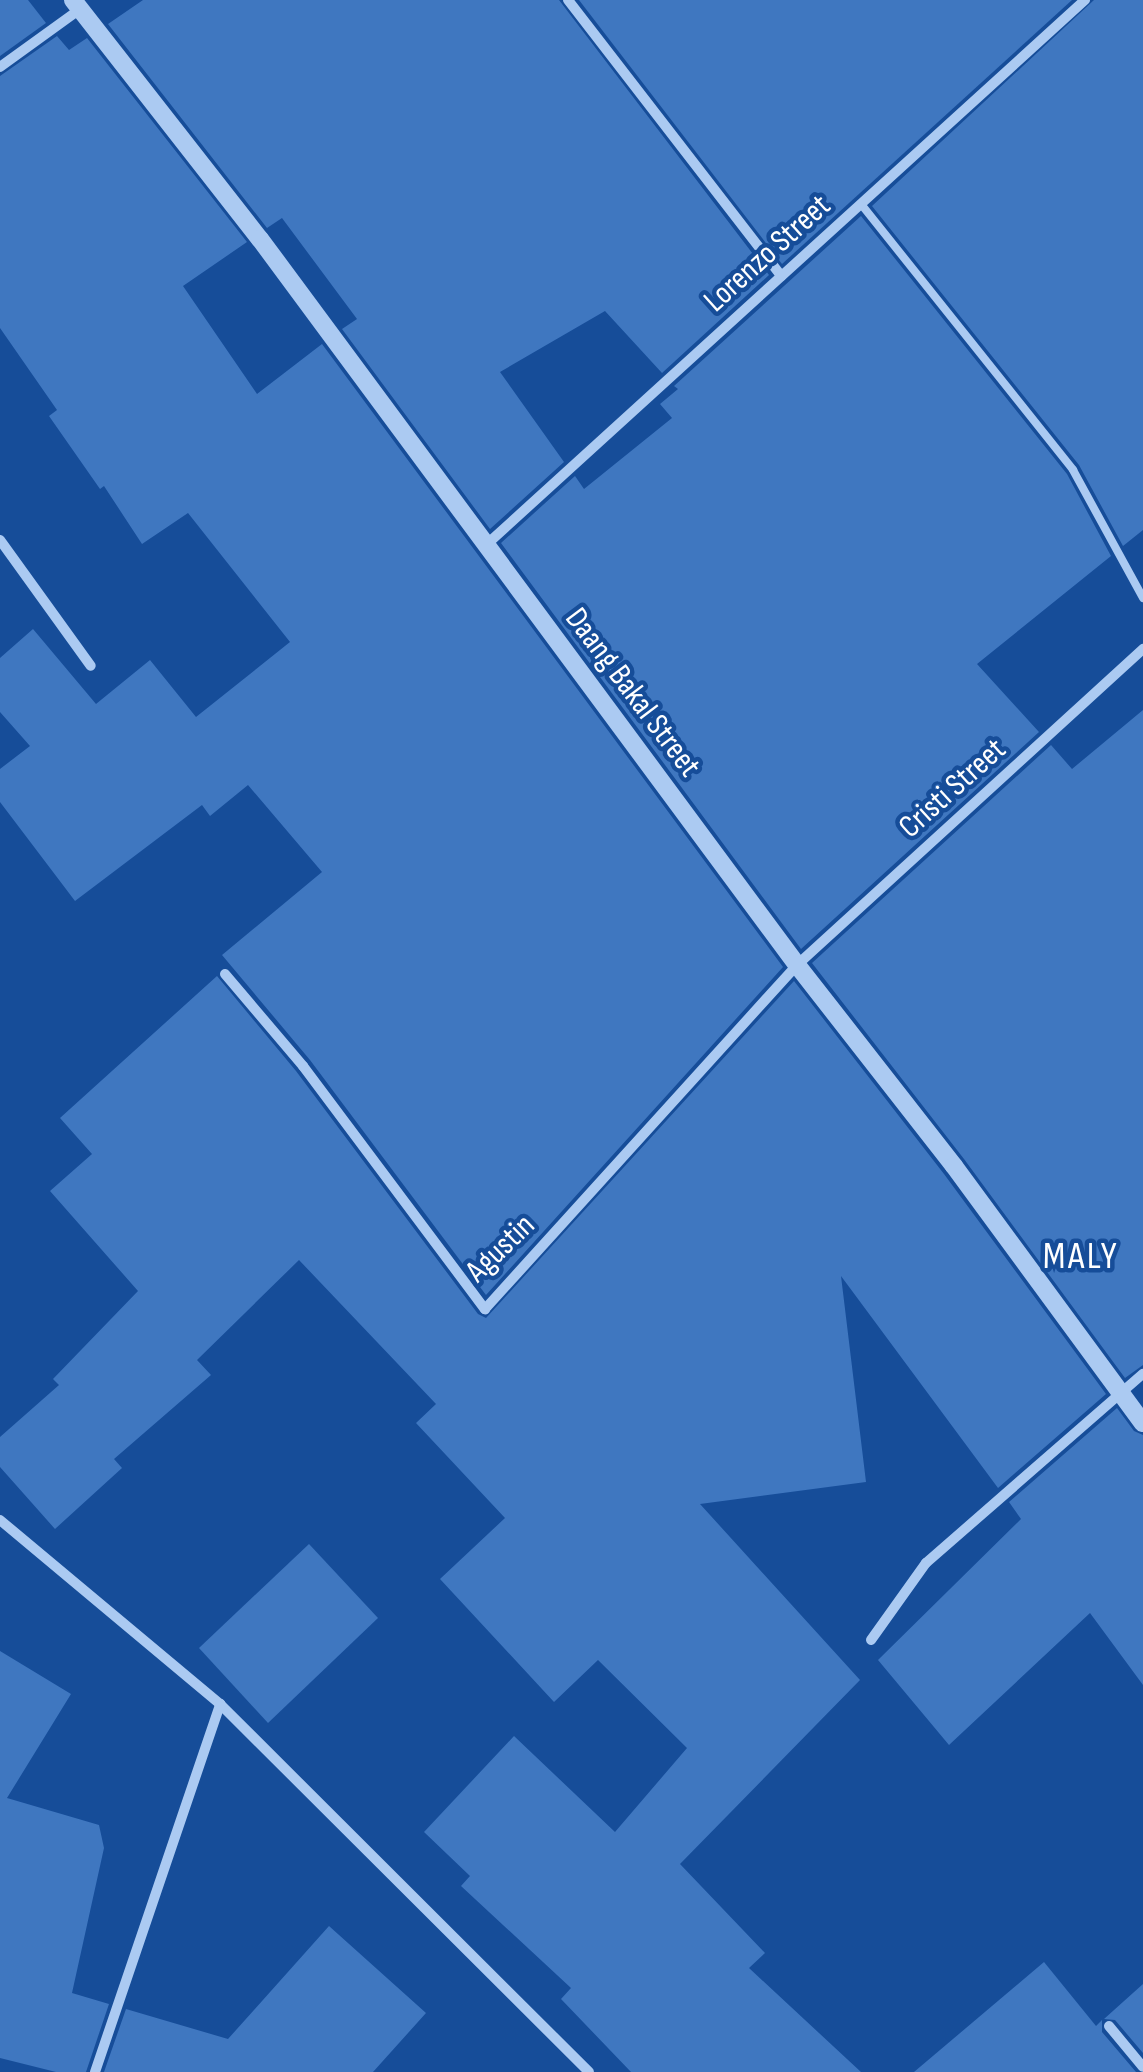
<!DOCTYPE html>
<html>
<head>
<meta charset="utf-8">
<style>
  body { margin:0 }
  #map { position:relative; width:1143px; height:2072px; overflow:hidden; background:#164d99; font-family:"Sofia Sans Condensed",sans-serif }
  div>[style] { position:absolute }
  .building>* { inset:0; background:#3f77c0 }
  .service>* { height:8px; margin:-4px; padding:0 4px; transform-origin:4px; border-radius:4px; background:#abcaf2 }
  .minor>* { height:10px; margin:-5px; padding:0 5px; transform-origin:5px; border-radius:5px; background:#abcaf2 }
  .tertiary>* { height:18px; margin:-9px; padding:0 9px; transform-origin:9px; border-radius:9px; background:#abcaf2 }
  span { translate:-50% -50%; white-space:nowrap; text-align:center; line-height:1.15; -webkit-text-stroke:9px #164d99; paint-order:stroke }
  .street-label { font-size:32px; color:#fff }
  .quarter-label { font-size:38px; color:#fff; letter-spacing:2.5px }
</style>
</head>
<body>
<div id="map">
  <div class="building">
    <div style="clip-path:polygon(0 0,28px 0,46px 23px,0 56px)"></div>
    <div style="clip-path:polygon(143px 0,559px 0,769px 275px,662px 373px,605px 311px,500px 372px,564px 462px,490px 529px,342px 329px,357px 319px,282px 218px,267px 228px,108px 24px)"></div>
    <div style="clip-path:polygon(579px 0,1072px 0,782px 264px)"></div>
    <div style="clip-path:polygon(1094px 0,1143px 0,1143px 530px,1123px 546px,1079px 465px,872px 206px)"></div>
    <div style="clip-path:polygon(57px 36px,69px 50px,87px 38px,247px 242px,183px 286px,257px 394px,322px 344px,783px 967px,486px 1295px,310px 1060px,222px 955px,322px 872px,248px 785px,210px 816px,202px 805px,75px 901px,0 802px,0 769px,30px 746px,0 712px,0 658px,33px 629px,96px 704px,150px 660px,196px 717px,290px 642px,188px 513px,142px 544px,104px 486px,100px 489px,49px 416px,57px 410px,0 328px,0 76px)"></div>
    <div style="clip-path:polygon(861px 216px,1067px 474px,1111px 556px,977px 664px,1039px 732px,801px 949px,501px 543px,575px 476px,584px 489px,672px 418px,660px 404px,678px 389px,674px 386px)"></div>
    <div style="clip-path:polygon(1143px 710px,1143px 1365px,1125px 1378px,964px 1159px,812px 963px,1051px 745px,1072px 769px)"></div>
    <div style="clip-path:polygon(217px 976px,296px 1071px,478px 1314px,486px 1318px,794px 981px,944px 1174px,1106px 1394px,998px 1488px,841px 1276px,866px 1482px,700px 1504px,860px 1680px,680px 1864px,765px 1953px,749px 1968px,861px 2072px,631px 2072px,561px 1999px,571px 1988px,461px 1886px,470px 1876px,424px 1832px,514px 1736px,615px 1832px,687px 1748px,598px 1660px,554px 1702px,440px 1579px,505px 1518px,416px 1423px,436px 1404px,299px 1260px,197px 1360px,211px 1375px,114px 1459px,122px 1468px,55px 1529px,0 1467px,0 1437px,59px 1385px,53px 1379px,138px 1291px,50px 1191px,92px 1154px,60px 1118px)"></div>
    <div style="clip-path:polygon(1117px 1408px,1134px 1431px,1143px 1435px,1143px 1685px,1090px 1613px,949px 1745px,878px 1660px,1021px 1519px,1009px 1502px)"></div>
    <div style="clip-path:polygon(309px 1544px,378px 1618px,268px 1723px,199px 1648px)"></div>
    <div style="clip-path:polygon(0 1651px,71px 1694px,7px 1798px,99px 1825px,104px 1848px,72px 1993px,109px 2004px,86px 2072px,56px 2072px,0 2058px)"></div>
    <div style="clip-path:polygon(329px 1926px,426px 2013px,373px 2072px,104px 2072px,126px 2009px,228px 2039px)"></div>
    <div style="clip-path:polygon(1044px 1962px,1096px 2026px,1102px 2020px,1102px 2032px,1136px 2072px,914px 2072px)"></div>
    <div style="clip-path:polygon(1143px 1984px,1143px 2053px,1115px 2020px,1104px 2019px)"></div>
  </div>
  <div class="service">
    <div style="left:861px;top:204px;width:340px;rotate:51.4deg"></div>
    <div style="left:1073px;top:470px;width:146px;rotate:61.3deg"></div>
  </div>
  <div class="minor">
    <div style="left:568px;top:0;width:349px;rotate:52.3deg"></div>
    <div style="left:0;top:67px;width:99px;rotate:-35.9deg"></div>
    <div style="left:0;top:540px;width:155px;rotate:54.2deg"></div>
    <div style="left:486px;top:545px;width:810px;rotate:-42.3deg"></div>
    <div style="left:225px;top:974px;width:121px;rotate:49.7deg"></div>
    <div style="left:303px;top:1066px;width:304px;rotate:53.2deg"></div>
    <div style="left:485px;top:1309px;width:464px;rotate:-47.8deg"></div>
    <div style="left:797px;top:965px;width:469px;rotate:-42.4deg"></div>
    <div style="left:0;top:1520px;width:287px;rotate:39.9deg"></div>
    <div style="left:220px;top:1704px;width:521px;rotate:44.92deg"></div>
    <div style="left:871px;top:1640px;width:95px;rotate:-54.5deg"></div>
    <div style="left:926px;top:1563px;width:288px;rotate:-41.1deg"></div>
    <div style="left:1109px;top:2026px;width:53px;rotate:50.3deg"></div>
    <div style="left:95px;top:2072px;width:389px;rotate:-71.2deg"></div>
  </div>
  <div class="tertiary">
    <div style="left:73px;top:0;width:303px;rotate:52deg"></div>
    <div style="left:260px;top:239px;width:903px;rotate:53.51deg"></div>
    <div style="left:797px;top:965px;width:255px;rotate:52deg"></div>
    <div style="left:954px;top:1166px;width:319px;rotate:53.7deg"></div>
  </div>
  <div class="street-label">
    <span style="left:768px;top:254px;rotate:-42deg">Lorenzo Street</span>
    <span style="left:632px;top:693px;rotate:53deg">Daang Bakal Street</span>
    <span style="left:953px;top:789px;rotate:-42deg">Cristi Street</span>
    <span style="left:501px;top:1249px;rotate:-44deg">Agustin</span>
  </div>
  <div class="quarter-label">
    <span style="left:1081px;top:1257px">MALY</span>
  </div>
</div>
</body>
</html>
